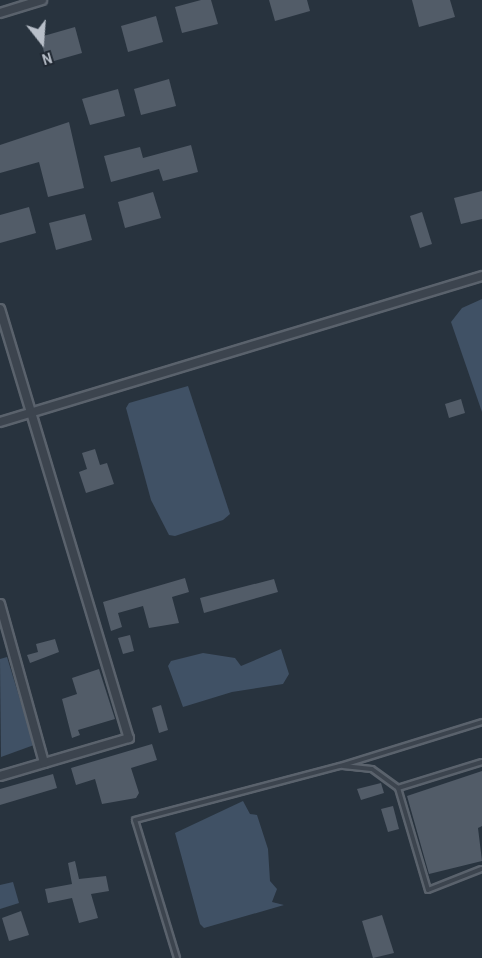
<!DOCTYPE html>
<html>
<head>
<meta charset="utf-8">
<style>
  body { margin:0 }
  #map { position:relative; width:482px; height:958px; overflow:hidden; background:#28333e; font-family:"Archivo Narrow",sans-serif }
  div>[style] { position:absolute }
  .water>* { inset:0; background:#405165 }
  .building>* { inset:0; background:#525c68 }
  .roads { filter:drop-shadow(2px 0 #5a626c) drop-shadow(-2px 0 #5a626c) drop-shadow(0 2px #5a626c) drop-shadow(0 -2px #5a626c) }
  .service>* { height:4px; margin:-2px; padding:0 2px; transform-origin:2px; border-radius:2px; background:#3c444e }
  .minor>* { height:8px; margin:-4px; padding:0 4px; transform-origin:4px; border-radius:4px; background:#3c444e }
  span { translate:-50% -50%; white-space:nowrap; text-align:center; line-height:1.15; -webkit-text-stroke:6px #212933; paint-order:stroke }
  .north { position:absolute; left:12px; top:12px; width:60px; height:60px; -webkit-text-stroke:4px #212933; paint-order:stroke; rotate:163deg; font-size:16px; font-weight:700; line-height:24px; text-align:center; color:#b8bfc9 }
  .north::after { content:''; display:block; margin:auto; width:21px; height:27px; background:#b8bfc9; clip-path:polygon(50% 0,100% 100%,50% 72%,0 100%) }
</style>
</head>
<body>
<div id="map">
  <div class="water">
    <div style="clip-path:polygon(482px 299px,482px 412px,451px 322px,462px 308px)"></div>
    <div style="clip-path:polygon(188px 386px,230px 514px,223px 520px,175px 536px,169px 535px,151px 500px,126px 408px,129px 403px)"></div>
    <div style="clip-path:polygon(281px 649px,289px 674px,283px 684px,232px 692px,183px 707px,168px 666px,171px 661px,203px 653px,235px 658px,241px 666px)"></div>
    <div style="clip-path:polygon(7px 657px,34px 745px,1px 757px,0 659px)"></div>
    <div style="clip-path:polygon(243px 801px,250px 814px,257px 815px,268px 849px,270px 881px,277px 889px,272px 902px,284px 905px,204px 928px,200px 924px,175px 833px)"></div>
    <div style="clip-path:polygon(13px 882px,19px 903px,0 909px,0 885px)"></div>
  </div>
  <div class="building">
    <div style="clip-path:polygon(201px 0,211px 0,218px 24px,182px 33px,175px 7px)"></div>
    <div style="clip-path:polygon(269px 0,307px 0,310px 11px,275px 21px)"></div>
    <div style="clip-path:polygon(412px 0,450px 0,455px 17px,419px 27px)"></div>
    <div style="clip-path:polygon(156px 16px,163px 42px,128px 52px,121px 26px)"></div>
    <div style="clip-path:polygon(75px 27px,82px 53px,47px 63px,40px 37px)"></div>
    <div style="clip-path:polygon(169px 79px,176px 106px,141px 115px,134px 89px)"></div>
    <div style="clip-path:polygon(118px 89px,125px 116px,90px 125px,82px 99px)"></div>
    <div style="clip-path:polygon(69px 122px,84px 188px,48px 197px,39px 162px,0 173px,0 145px)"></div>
    <div style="clip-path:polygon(191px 145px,198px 172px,163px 181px,159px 169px,111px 182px,104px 156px,140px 147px,143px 158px)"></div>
    <div style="clip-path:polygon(482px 191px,482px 219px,461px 224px,454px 198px)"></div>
    <div style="clip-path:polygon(153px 192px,161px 218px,125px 228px,118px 202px)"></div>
    <div style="clip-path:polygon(29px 207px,36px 233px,0 243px,0 215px)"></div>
    <div style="clip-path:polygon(422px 212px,432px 244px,420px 248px,410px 216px)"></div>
    <div style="clip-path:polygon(85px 214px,92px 240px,56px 250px,49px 223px)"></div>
    <div style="clip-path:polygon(461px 399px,465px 413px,449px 418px,445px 404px)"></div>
    <div style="clip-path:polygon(95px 449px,100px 465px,107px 463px,114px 484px,86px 493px,79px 472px,87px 469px,82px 453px)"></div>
    <div style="clip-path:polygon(185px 578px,189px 592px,172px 597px,179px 623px,149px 628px,143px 606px,118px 613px,122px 627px,111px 631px,103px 602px)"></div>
    <div style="clip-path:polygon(274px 579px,278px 592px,204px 613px,200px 598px)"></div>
    <div style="clip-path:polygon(130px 635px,134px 651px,123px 654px,118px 638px)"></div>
    <div style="clip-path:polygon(55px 639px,59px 652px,30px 663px,27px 655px,38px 652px,36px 644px)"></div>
    <div style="clip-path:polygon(99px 669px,115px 719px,78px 730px,80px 735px,72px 738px,62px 699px,77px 694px,72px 678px)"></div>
    <div style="clip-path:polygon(161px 705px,168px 730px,159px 733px,152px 708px)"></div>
    <div style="clip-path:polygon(152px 744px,157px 760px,131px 768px,139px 793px,136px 798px,102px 804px,95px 779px,76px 785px,71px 768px)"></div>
    <div style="clip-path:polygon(482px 771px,482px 826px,478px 828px,482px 861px,429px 874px,407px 796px)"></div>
    <div style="clip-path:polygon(53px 774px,57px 788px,0 805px,0 789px)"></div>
    <div style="clip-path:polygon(381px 783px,384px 793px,361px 800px,357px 789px)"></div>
    <div style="clip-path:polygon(393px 806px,399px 829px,388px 832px,381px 809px)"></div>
    <div style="clip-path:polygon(75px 861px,79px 879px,106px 876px,109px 891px,91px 894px,98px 918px,79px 923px,72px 898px,48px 903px,45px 889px,72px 884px,68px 863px)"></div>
    <div style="clip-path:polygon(21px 911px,29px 935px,9px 941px,2px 918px)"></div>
    <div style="clip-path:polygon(382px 915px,394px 953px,373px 958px,362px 921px)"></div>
  </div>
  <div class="roads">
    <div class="service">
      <div style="left:343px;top:766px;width:29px;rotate:6deg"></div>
      <div style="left:372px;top:769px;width:32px;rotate:36deg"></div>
      <div style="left:398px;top:788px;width:88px;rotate:-17.2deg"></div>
      <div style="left:398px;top:788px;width:106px;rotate:73.6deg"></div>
      <div style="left:428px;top:890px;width:57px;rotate:-21.6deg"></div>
      <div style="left:177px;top:958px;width:144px;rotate:-106.9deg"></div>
      <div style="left:135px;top:820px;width:212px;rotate:-14.8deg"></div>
      <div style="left:340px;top:766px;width:149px;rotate:-17.2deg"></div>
    </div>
    <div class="minor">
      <div style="left:0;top:13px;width:44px;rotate:-17.2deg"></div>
      <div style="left:0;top:309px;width:448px;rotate:73.3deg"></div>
      <div style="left:129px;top:738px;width:134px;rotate:163.6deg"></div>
      <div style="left:0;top:422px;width:504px;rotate:-16.85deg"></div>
      <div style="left:0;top:604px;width:165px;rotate:74.5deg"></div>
    </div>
  </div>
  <div class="north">N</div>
</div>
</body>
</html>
